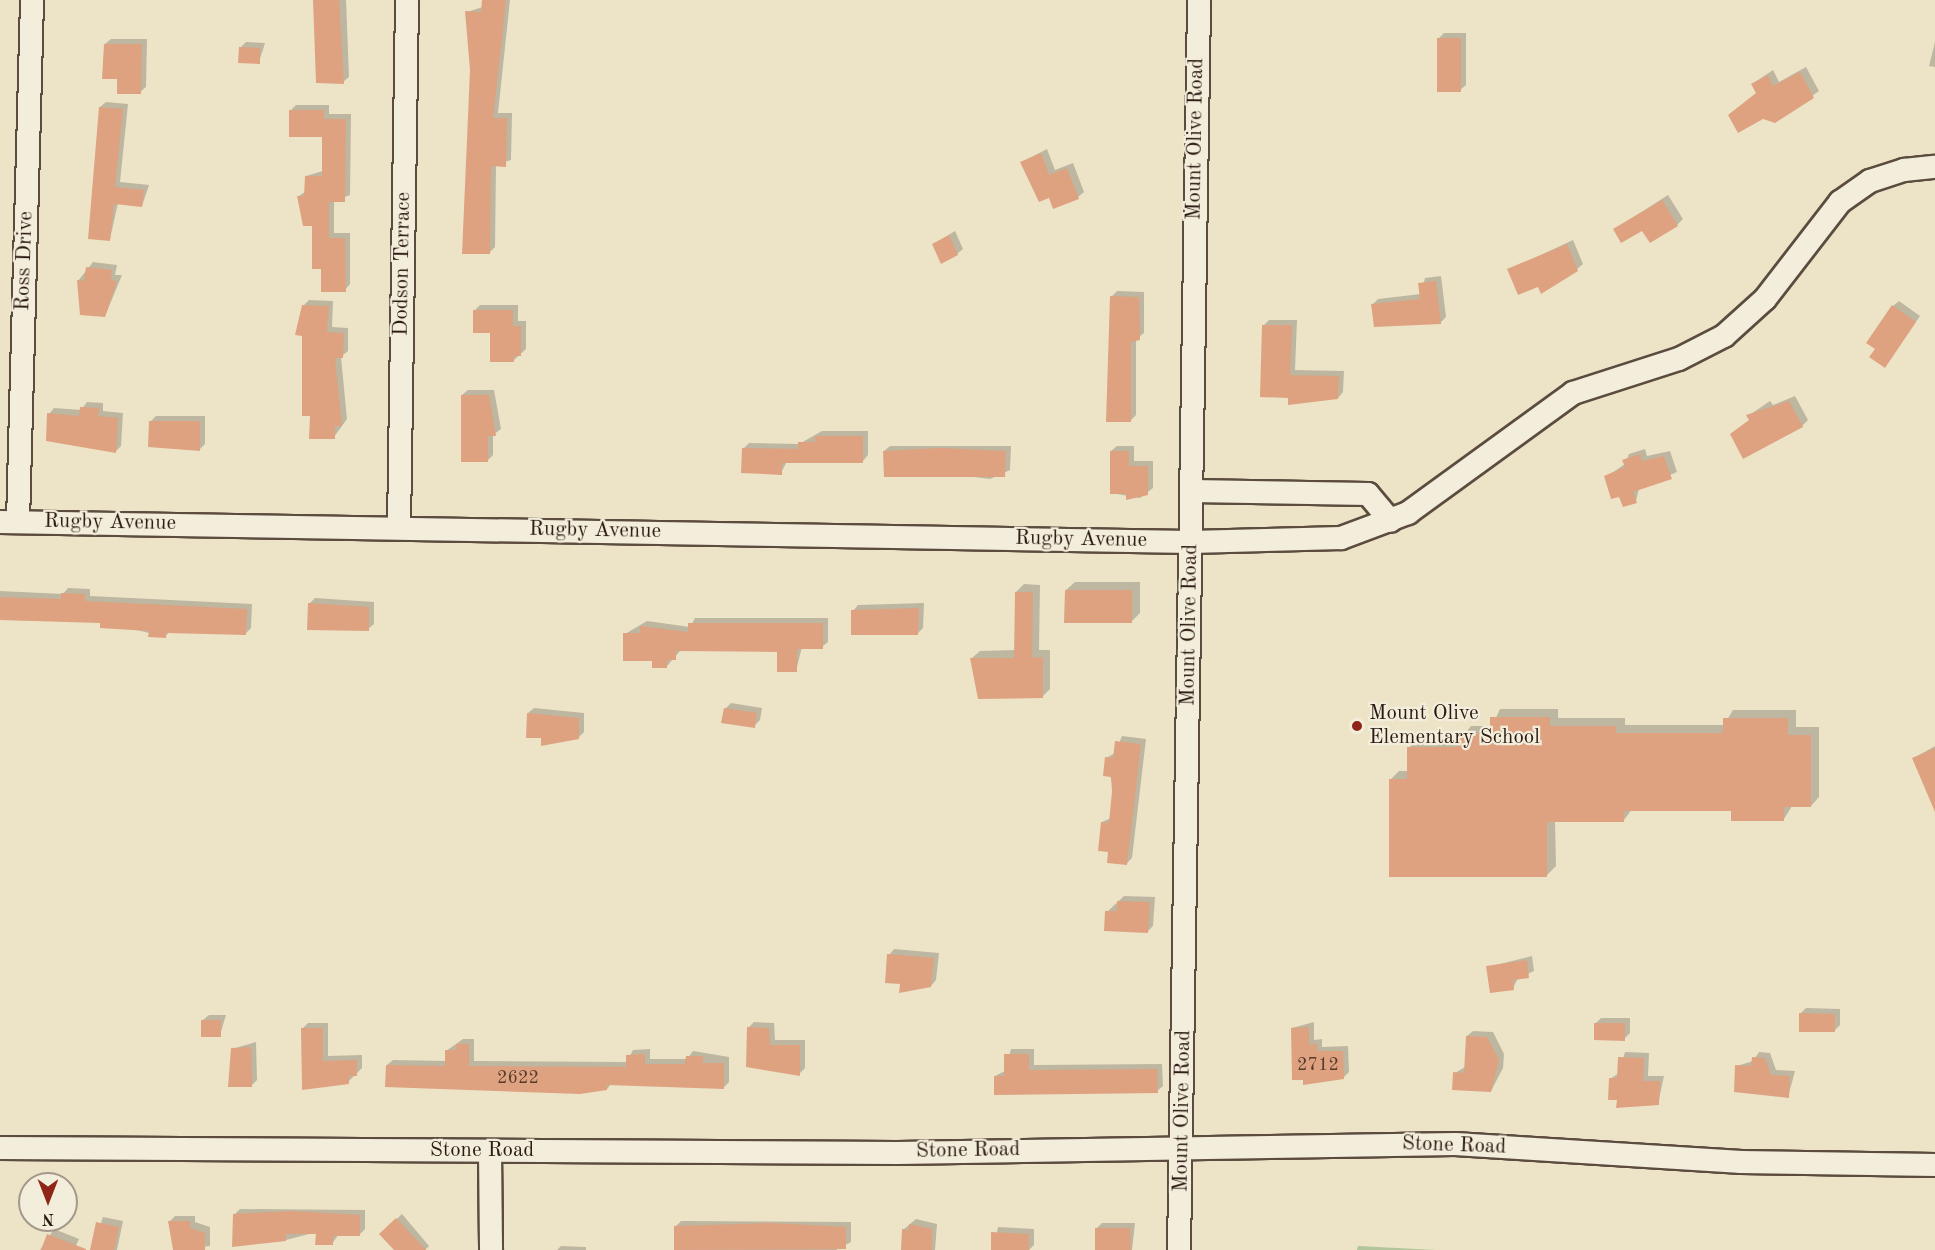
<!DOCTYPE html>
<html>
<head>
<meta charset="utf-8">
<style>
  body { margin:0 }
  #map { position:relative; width:1935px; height:1250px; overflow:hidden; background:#ede4c8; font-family:"Old Standard TT",serif }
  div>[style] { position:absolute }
  .green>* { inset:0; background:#b3c59a }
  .shadow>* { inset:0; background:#0003 }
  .building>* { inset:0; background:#dea281 }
  .roads { filter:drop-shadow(2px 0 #5b4c3f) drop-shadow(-2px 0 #5b4c3f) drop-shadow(0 2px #5b4c3f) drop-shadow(0 -2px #5b4c3f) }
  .minor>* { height:22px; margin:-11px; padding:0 11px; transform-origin:11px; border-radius:11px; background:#f3eddb }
  .dots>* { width:16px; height:16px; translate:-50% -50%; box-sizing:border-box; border:3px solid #f3eddb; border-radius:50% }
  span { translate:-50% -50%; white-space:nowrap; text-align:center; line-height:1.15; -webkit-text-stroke:4.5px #f3eddb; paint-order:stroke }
  .number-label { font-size:18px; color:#573b2d }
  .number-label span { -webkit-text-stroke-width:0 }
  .street-label { font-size:21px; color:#2a1911 }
  .poi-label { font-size:21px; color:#2a1911 }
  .left { translate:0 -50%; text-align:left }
  .north { position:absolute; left:18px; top:1172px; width:60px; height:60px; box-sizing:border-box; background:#f3eddb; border:2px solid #a3988a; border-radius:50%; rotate:180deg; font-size:16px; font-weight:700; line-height:24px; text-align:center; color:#2a1911 }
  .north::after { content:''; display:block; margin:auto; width:21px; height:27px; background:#8f2418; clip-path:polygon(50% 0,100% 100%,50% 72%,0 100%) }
</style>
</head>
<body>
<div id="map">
  <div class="green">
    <div style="clip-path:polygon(1358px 1246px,1436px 1250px,1357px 1250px)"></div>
  </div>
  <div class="shadow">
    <div style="clip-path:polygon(315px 0,346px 0,349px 77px,343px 82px)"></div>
    <div style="clip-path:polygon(483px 0,510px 0,498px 113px,512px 113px,511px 160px,496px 165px,495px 247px,489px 253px,467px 12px,483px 7px)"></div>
    <div style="clip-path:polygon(1444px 33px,1466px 33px,1466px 85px,1460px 90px,1438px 39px)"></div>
    <div style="clip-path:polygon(111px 39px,147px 39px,146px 87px,140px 92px,119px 78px,105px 44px)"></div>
    <div style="clip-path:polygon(246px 42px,265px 43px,259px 62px,240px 48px)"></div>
    <div style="clip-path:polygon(1935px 42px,1935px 67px,1929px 66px)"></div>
    <div style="clip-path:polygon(1806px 67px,1819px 91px,1775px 122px,1752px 84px,1773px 70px,1779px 82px)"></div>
    <div style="clip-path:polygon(106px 102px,128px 104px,120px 182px,149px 185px,142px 206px,118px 203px,110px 239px,100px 107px)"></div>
    <div style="clip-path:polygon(296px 105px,329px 105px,329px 114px,351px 114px,350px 195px,334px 201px,334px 233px,350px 233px,350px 284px,345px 290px,322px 268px,313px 225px,299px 196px,306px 191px,306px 176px,323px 171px,323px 135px,290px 111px)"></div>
    <div style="clip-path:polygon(1047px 149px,1055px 170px,1073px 163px,1084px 192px,1078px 197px,1050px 197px,1022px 162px)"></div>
    <div style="clip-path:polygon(1668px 195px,1683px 219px,1677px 225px,1615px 229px)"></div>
    <div style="clip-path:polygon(955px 231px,963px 249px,957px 254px,934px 244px)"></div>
    <div style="clip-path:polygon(1573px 240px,1583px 264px,1577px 269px,1509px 270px)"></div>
    <div style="clip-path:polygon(93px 262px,117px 265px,115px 275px,122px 275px,105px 316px,78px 281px)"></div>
    <div style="clip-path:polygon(1441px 276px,1446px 317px,1440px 323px,1373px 304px,1378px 299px,1421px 294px,1425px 278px)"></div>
    <div style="clip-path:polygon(1117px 291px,1144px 292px,1144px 333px,1136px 339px,1136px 415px,1131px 420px,1111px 297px)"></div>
    <div style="clip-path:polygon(309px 300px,333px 301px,332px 327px,348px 328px,348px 351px,341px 357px,347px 419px,334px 437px,311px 415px,303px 415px,303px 306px)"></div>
    <div style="clip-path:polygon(1899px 301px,1920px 316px,1885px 366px,1893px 306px)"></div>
    <div style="clip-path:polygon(480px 305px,518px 305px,518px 321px,526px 321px,526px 349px,514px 360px,474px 311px)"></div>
    <div style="clip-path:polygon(1269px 320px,1297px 320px,1295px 370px,1344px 371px,1343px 392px,1338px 398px,1290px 396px,1263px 326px)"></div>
    <div style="clip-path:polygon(468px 390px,494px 390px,501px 429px,493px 435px,493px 455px,488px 460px,462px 395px)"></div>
    <div style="clip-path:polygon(1795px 396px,1808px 420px,1802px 426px,1748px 416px,1770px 401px,1773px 405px)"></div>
    <div style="clip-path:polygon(87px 402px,103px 403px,103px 411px,123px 413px,121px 446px,115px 452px,49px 414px,54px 408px,81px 410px)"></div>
    <div style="clip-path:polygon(156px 416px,205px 416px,205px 444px,199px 450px,150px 422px)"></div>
    <div style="clip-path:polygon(822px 431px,868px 431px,868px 455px,863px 461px,787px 461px,781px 473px,743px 449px,749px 443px,799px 444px)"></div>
    <div style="clip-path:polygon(890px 446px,1011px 446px,1010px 470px,990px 479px,943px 473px,884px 451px)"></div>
    <div style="clip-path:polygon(1117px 446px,1134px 446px,1134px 461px,1153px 461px,1153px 488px,1140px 498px,1111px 493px,1111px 451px)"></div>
    <div style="clip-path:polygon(1645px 449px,1647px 456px,1670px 451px,1677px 472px,1639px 488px,1636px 501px,1620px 495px,1606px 477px,1625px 464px,1629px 454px)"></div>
    <div style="clip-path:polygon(1075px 582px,1140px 582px,1140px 613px,1131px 622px,1066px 590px)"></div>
    <div style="clip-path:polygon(1024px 584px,1040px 585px,1039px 650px,1050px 650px,1050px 689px,1042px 697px,972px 658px,980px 651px,1016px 650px,1016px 592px)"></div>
    <div style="clip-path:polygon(68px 588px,90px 589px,90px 596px,252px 604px,251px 628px,245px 634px,169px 632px,165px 637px,101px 621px,0 620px,0 591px,63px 594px)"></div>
    <div style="clip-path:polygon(315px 598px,374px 602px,374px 624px,368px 629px,309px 604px)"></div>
    <div style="clip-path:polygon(924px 603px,923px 628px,918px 633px,853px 611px,858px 605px)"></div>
    <div style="clip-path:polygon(695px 618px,828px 618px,828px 642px,822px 647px,802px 647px,796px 671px,778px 651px,681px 650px,667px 666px,625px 634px,647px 621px,690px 627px)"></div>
    <div style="clip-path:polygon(731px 703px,762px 708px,760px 720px,754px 726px,725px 709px)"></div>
    <div style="clip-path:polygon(534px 708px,584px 713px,584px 732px,578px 738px,542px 737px,528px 713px)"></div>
    <div style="clip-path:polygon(1500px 709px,1558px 709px,1558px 718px,1625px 718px,1625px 725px,1724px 725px,1733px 710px,1796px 710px,1796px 727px,1819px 727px,1819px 797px,1811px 806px,1792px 806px,1784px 819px,1733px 809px,1632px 809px,1624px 820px,1555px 821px,1556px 866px,1547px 875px,1390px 780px,1399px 771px,1409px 771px,1409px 748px,1417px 739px,1461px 739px,1471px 726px,1492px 726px)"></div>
    <div style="clip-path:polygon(1122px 736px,1146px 739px,1132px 858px,1127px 863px,1110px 850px,1102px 822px,1111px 818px,1114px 791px,1106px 758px,1115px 753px)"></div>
    <div style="clip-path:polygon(1935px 746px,1935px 808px,1914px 758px)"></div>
    <div style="clip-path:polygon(1124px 896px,1155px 897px,1153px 926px,1147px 932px,1107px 912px)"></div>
    <div style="clip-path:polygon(894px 949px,939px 953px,936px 980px,931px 986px,901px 983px,889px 955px)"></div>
    <div style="clip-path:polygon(1532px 956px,1534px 971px,1518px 978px,1513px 988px,1488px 967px)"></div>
    <div style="clip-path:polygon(1806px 1008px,1840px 1009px,1840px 1025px,1834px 1031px,1800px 1014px)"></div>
    <div style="clip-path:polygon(209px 1015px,226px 1015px,220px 1035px,203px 1020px)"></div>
    <div style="clip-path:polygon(1601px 1018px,1630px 1018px,1630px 1033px,1624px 1039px,1595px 1024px)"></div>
    <div style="clip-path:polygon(754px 1022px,774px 1023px,775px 1040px,805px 1040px,805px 1068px,799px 1074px,748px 1028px)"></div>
    <div style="clip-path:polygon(1314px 1022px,1314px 1040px,1322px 1039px,1322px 1047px,1348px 1046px,1349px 1072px,1343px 1078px,1304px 1083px,1292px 1028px)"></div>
    <div style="clip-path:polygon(308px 1023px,328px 1023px,328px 1056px,362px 1055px,362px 1068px,348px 1082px,303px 1088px,302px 1029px)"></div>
    <div style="clip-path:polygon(1473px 1031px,1493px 1032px,1504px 1054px,1503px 1068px,1491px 1091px,1455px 1073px,1465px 1067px,1467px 1036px)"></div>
    <div style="clip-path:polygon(463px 1039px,474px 1039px,474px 1061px,627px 1062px,633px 1050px,650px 1049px,650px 1059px,687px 1059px,693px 1051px,729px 1057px,729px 1082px,724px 1087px,611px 1084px,607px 1089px,387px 1065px,393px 1060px,446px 1061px,446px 1051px)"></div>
    <div style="clip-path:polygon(256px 1042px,257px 1080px,252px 1085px,232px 1049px)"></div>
    <div style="clip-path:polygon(1011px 1049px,1034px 1049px,1034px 1065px,1162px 1064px,1163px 1086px,1157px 1091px,995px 1076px,1005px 1071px)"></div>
    <div style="clip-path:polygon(1625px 1052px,1649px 1053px,1648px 1076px,1664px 1076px,1658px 1104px,1618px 1099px,1610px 1079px,1619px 1073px)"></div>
    <div style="clip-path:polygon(1759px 1052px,1770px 1053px,1776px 1070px,1795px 1071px,1788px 1097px,1737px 1066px,1753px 1061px)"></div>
    <div style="clip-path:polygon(240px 1209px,365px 1210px,365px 1229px,359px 1235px,338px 1235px,332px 1244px,317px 1232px,286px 1240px,234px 1215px)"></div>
    <div style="clip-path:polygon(402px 1214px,429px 1246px,425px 1250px,397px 1250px,381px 1234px)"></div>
    <div style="clip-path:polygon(175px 1216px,195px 1216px,195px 1222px,210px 1227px,210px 1246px,174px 1250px,169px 1222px)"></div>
    <div style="clip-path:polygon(103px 1217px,123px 1221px,117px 1250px,92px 1250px)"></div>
    <div style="clip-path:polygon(916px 1219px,937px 1224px,935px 1250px,903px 1250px,903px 1230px)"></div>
    <div style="clip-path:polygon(681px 1221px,851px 1222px,851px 1242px,836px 1250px,675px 1250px,676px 1226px)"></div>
    <div style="clip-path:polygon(1102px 1223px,1135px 1223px,1132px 1250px,1097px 1250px,1096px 1229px)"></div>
    <div style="clip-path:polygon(998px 1227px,1034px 1229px,1034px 1245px,1029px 1250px,993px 1250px)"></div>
    <div style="clip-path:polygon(54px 1229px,79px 1239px,74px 1250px,40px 1250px)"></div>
    <div style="clip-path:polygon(561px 1246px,586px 1247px,586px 1250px,557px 1250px)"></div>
  </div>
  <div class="building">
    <div style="clip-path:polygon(313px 0,339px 0,344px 84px,316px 83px)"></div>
    <div style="clip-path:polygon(482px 0,506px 0,493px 118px,507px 118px,506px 167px,491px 166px,490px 254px,462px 254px,470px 70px,465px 11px,481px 12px)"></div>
    <div style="clip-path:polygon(1437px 38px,1461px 38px,1461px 92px,1437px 92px)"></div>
    <div style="clip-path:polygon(104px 44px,142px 44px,141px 94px,117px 94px,117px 79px,102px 79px)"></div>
    <div style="clip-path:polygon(239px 47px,260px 48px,260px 64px,238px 63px)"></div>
    <div style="clip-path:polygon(1800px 72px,1814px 98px,1775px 123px,1763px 119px,1738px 133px,1728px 115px,1756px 93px,1751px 84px,1768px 75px,1773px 86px)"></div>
    <div style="clip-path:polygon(99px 107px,123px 109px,115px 187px,144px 190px,142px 207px,114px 204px,110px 241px,88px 239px)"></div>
    <div style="clip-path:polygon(289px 110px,324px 110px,324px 119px,346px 119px,345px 202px,329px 202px,329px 238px,345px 238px,346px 292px,321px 292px,321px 269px,312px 269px,312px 226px,303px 226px,297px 196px,304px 196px,305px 176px,322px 176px,322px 137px,289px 137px)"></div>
    <div style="clip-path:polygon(1041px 153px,1049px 175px,1067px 168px,1079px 199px,1053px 209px,1049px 198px,1039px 202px,1020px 162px)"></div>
    <div style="clip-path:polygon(1662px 200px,1678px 226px,1650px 243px,1642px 231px,1621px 243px,1613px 229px)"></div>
    <div style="clip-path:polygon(949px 235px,958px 255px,941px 264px,932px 244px)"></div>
    <div style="clip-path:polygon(1567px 244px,1578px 271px,1541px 294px,1538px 287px,1518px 295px,1507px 269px)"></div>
    <div style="clip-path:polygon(86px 267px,112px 270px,111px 280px,117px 281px,105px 317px,80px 315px,77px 280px,84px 281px)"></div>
    <div style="clip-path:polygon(1436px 281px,1441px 324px,1374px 327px,1371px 304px,1420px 299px,1418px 283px)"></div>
    <div style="clip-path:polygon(1110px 296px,1139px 297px,1140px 340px,1131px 342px,1131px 422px,1106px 422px)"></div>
    <div style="clip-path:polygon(302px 305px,329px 306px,327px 332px,344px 333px,343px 358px,335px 358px,342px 426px,335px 426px,335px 439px,309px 439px,310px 416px,302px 416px,302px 336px,295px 335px)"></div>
    <div style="clip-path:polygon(1892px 305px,1916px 322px,1885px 368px,1869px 357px,1875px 349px,1866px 343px)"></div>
    <div style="clip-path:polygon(473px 310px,513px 310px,513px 326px,521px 326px,521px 356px,514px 356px,514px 362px,490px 362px,490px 333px,473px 333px)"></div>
    <div style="clip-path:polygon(1262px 325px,1292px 325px,1290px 375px,1339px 376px,1338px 399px,1288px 405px,1288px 398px,1260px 397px)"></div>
    <div style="clip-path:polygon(461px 395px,489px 395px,496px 436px,488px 436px,488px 462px,461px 462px)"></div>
    <div style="clip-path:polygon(1789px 401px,1803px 427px,1743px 459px,1730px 434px,1749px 420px,1746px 415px)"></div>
    <div style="clip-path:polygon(80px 407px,99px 408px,98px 416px,118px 418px,116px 453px,46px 441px,47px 413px,79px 416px)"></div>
    <div style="clip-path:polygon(149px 421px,200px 421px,200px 451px,148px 447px)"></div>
    <div style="clip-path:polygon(815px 436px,863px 436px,863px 463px,782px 463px,782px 475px,741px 473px,742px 448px,798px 449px,798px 442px,815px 442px)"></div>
    <div style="clip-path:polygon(940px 448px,1006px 451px,1005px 477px,884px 477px,883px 451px)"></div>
    <div style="clip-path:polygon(1110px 451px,1129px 451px,1129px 466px,1148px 466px,1148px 495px,1126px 500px,1126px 494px,1110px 494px)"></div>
    <div style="clip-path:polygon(1640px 454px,1642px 461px,1664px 456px,1672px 479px,1633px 492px,1637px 503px,1623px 507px,1619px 497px,1611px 499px,1604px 476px,1625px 467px,1622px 460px)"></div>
    <div style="clip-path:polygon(1065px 590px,1132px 590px,1132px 623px,1064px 623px)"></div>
    <div style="clip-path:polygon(1015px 592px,1033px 592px,1032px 658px,1043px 657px,1043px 698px,978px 699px,970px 658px,1014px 658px)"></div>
    <div style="clip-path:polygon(61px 593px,85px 594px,85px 601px,247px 609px,246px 635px,166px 633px,166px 638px,148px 637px,149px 631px,100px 628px,100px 623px,0 620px,0 597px,61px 599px)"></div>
    <div style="clip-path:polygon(308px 603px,369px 607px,369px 631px,307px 630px)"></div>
    <div style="clip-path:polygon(919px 608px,918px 635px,851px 635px,851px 610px)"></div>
    <div style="clip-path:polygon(688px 623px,823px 623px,823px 649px,797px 649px,797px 672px,777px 672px,777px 652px,676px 651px,676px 660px,667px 660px,667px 668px,652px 668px,652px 661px,623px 661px,623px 633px,640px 633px,640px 626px,688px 632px)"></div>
    <div style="clip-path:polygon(724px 708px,757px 713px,755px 728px,721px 723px)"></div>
    <div style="clip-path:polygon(527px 713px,579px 718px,579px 739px,541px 746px,541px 738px,526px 738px)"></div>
    <div style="clip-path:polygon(1490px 717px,1550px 717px,1550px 726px,1616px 726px,1616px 733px,1723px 733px,1723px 718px,1788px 718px,1788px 735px,1811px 735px,1811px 807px,1784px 807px,1784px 821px,1731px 821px,1731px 811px,1624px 811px,1624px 822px,1547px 822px,1547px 877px,1389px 877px,1389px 779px,1407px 779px,1407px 747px,1458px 747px,1461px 734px,1490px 734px)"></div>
    <div style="clip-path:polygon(1115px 741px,1141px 744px,1127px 865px,1107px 863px,1108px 852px,1098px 851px,1101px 822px,1109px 823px,1112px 791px,1111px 777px,1103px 776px,1105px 757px,1113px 758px)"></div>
    <div style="clip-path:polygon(1935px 748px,1935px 812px,1912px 758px)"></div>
    <div style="clip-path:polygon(1117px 901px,1150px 902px,1148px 933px,1104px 931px,1105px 911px,1117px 911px)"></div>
    <div style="clip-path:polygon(887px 954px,934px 958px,931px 987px,899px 993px,900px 984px,885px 983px)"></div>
    <div style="clip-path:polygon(1527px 960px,1529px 978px,1513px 980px,1514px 990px,1490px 993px,1486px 966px)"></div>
    <div style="clip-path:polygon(1799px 1013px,1835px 1014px,1835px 1032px,1799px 1032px)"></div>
    <div style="clip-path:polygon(201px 1020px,221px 1020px,221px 1037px,201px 1037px)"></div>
    <div style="clip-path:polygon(1594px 1023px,1625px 1023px,1625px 1041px,1594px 1040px)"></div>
    <div style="clip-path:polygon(747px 1027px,769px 1028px,770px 1045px,800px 1045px,800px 1076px,746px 1067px)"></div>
    <div style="clip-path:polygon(1309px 1027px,1309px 1045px,1317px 1044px,1317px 1051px,1343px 1051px,1344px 1079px,1303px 1085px,1303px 1080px,1292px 1080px,1291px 1028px)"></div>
    <div style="clip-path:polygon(301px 1028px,323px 1028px,323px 1061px,357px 1060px,357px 1076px,349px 1076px,349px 1084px,302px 1090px)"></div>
    <div style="clip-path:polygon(1466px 1036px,1487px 1037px,1499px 1060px,1491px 1092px,1452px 1090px,1453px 1072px,1464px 1073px)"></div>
    <div style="clip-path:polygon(456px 1044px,469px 1044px,469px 1066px,626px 1067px,626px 1055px,645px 1054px,645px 1064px,685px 1064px,686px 1056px,703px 1056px,703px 1063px,724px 1063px,724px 1089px,607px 1085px,607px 1090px,580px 1094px,385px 1087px,386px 1065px,445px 1066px,445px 1050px,456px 1050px)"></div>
    <div style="clip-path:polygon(251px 1047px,252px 1087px,228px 1087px,231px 1048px)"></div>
    <div style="clip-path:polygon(1004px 1054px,1029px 1054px,1029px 1070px,1157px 1069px,1158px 1093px,994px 1095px,994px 1076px,1004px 1076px)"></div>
    <div style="clip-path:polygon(1618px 1057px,1644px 1058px,1643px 1081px,1660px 1081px,1659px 1105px,1616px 1108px,1617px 1100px,1608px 1100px,1609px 1078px,1617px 1078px)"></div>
    <div style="clip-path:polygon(1752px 1057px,1765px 1058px,1771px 1075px,1790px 1076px,1789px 1098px,1734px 1092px,1735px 1065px,1751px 1066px)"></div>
    <div style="clip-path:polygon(291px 1211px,360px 1215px,360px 1236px,333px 1236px,333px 1245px,315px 1245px,316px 1234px,286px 1234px,286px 1241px,232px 1247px,233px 1214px)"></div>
    <div style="clip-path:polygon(396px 1218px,426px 1250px,394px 1250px,379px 1234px)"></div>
    <div style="clip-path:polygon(168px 1221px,190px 1221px,190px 1228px,205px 1233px,205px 1250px,173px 1250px)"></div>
    <div style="clip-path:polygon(96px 1222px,119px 1227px,114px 1250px,90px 1250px)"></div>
    <div style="clip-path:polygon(771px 1223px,846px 1227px,846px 1249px,674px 1250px,674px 1226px)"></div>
    <div style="clip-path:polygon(909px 1224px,932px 1229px,932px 1250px,901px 1250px,902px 1229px,909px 1230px)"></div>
    <div style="clip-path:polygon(1095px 1228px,1130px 1228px,1131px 1250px,1095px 1250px)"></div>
    <div style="clip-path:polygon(991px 1232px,1029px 1234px,1029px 1250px,991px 1250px)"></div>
    <div style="clip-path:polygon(47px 1234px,86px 1249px,86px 1250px,41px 1250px)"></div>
  </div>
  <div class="roads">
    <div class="minor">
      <div style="left:1192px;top:491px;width:176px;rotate:1deg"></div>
      <div style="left:1368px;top:494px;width:35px;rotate:50deg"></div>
      <div style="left:0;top:522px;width:1191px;rotate:0.96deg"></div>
      <div style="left:1191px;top:542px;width:150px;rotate:-1.5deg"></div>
      <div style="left:1341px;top:538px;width:72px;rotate:-20.5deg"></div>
      <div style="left:1408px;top:513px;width:204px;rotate:-36deg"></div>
      <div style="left:1573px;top:393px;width:111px;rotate:-17.8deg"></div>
      <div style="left:1679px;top:359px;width:51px;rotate:-27.1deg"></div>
      <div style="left:1724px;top:336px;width:55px;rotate:-42.1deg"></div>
      <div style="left:1765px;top:299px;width:123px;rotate:-52.3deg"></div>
      <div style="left:1840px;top:202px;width:37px;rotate:-35deg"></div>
      <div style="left:1870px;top:181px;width:36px;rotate:-18deg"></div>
      <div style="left:1904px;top:170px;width:31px;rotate:-6deg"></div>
      <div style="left:18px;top:522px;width:522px;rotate:-88.46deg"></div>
      <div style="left:399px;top:528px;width:528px;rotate:-89.13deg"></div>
      <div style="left:0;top:1148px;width:897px;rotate:0.32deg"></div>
      <div style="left:897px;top:1153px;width:558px;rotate:-0.92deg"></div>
      <div style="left:1455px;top:1144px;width:287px;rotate:3.6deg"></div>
      <div style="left:1741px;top:1162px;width:194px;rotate:0.9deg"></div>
      <div style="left:490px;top:1151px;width:99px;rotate:89.4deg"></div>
      <div style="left:1179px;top:1250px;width:1250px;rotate:-89.08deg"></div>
    </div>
  </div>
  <div class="dots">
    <div style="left:1357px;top:726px;background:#8f2418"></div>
  </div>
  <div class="number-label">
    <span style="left:1318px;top:1065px">2712</span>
    <span style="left:518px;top:1078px">2622</span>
  </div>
  <div class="street-label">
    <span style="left:1196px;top:139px;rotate:-89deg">Mount Olive Road</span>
    <span style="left:25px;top:261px;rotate:-88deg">Ross Drive</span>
    <span style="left:403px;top:264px;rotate:-89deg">Dodson Terrace</span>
    <span style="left:110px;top:523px;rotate:1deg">Rugby Avenue</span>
    <span style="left:595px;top:531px;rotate:1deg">Rugby Avenue</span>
    <span style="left:1081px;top:540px;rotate:1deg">Rugby Avenue</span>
    <span style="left:1190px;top:625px;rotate:-89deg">Mount Olive Road</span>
    <span style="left:1183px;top:1111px;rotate:-89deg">Mount Olive Road</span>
    <span style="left:1454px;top:1146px;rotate:2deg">Stone Road</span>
    <span style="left:482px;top:1151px">Stone Road</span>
    <span style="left:968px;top:1151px;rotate:-1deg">Stone Road</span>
  </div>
  <div class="poi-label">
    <span class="left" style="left:1369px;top:726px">Mount Olive<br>Elementary School</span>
  </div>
  <div class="north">N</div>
</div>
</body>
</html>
